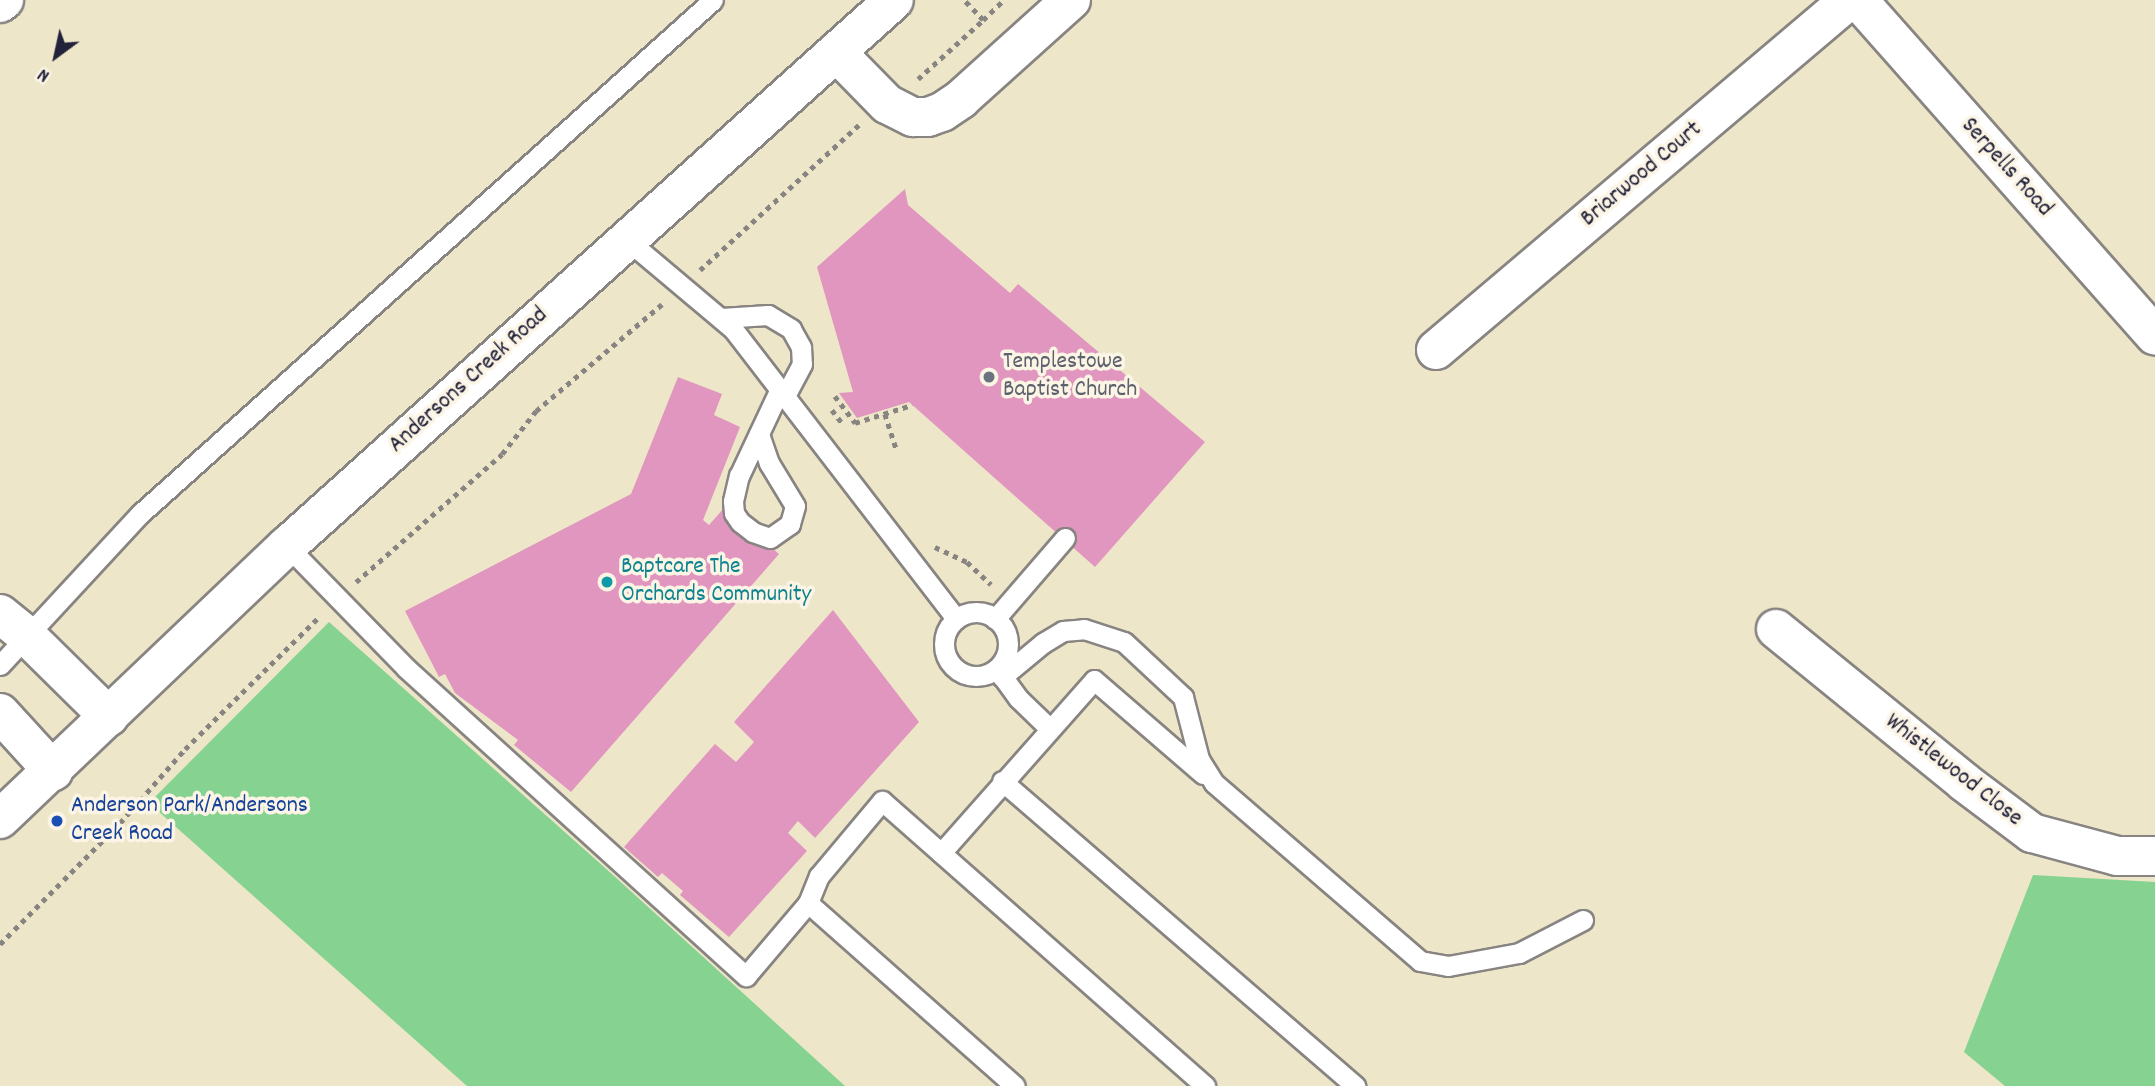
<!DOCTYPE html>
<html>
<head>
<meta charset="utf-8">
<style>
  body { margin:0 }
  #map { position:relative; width:2155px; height:1086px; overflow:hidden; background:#ede6c8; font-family:Dekko,sans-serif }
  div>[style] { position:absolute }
  .green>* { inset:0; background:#85d291 }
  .building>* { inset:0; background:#e096be }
  .path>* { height:4.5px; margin-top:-2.25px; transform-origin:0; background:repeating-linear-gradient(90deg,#888482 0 5px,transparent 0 10px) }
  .roads { filter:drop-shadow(2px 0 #888482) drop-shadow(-2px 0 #888482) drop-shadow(0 2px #888482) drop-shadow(0 -2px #888482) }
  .lane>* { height:19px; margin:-9.5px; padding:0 9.5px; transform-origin:9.5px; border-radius:9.5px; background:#fff }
  .lane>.ring { margin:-9.5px; padding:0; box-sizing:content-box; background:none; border:19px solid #fff; border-radius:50% }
  .street>* { height:38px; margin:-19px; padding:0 19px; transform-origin:19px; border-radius:19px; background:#fff }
  .primary>* { height:38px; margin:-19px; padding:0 19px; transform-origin:19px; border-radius:19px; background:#fff }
  .dots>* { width:19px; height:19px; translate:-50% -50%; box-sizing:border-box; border:4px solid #fcf5e5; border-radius:50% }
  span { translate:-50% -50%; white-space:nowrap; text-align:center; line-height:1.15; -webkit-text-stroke:7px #fcf5e5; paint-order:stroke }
  .street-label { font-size:24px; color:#22223b }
  .worship-label { font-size:24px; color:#5b616d }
  .left { translate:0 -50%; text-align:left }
  .culture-label { font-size:24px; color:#0d838f }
  .transit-label { font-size:24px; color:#164399 }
  .north { position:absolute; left:21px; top:21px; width:70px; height:70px; -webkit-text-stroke:5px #fcf5e5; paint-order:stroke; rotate:213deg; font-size:19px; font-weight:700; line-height:28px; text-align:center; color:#22223b }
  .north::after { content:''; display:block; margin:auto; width:24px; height:32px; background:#22223b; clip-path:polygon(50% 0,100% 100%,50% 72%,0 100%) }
</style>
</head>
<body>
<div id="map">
  <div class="green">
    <div style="clip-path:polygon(329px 622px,613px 875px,845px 1086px,467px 1086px,149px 803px)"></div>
    <div style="clip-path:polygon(2033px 875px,2155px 882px,2155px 1086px,2005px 1086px,1964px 1052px)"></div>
  </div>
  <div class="building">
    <div style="clip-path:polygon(905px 189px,908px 205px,1010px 293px,1018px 284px,1205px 442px,1095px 567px,909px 402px,857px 418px,839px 393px,853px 392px,817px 267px)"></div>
    <div style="clip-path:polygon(678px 377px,722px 394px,714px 415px,740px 427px,703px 520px,709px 525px,725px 507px,779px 554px,571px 792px,514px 745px,518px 740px,455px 693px,445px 674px,439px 677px,405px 611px,631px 494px)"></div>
    <div style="clip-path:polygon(833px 610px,919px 722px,815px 838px,798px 821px,788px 833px,807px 851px,729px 937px,680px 895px,683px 891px,662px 873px,658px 877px,624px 847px,715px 744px,736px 762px,754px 742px,734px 722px)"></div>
  </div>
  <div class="path">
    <div style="left:983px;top:20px;width:29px;rotate:-44deg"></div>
    <div style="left:918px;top:79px;width:88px;rotate:-42.2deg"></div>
    <div style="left:983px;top:20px;width:28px;rotate:-134deg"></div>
    <div style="left:700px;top:270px;width:215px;rotate:-42.4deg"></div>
    <div style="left:835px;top:396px;width:34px;rotate:53deg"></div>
    <div style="left:855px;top:423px;width:60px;rotate:-17.5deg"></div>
    <div style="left:832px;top:410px;width:16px;rotate:52deg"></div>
    <div style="left:885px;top:414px;width:38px;rotate:72deg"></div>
    <div style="left:935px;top:547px;width:35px;rotate:25deg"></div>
    <div style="left:967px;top:562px;width:33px;rotate:43deg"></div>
    <div style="left:356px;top:582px;width:194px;rotate:-41.2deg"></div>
    <div style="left:502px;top:454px;width:55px;rotate:-51.7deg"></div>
    <div style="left:536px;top:411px;width:165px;rotate:-40.3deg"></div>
    <div style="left:0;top:944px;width:170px;rotate:-45.2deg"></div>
    <div style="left:120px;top:823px;width:98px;rotate:-48.7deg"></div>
    <div style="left:185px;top:749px;width:188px;rotate:-44.6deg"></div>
  </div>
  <div class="roads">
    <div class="lane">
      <div style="left:626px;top:239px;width:140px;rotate:40.1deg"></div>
      <div style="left:733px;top:329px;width:366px;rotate:52.4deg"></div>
      <div style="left:721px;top:318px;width:47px;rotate:-3.7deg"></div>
      <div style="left:768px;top:315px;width:27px;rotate:31deg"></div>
      <div style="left:791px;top:329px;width:21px;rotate:61deg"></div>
      <div style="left:801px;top:347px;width:17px;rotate:87deg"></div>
      <div style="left:802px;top:364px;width:36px;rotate:118deg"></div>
      <div style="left:759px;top:434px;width:31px;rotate:71deg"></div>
      <div style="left:769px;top:463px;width:50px;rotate:58.8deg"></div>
      <div style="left:795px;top:506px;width:19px;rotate:106deg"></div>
      <div style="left:790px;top:524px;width:24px;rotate:145deg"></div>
      <div style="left:770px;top:538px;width:18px;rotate:-161deg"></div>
      <div style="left:753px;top:532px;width:16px;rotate:-142deg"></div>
      <div style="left:740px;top:522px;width:11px;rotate:-124deg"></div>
      <div style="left:734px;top:513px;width:12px;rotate:-95deg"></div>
      <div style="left:733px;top:501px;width:26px;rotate:-77deg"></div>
      <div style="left:739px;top:476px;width:96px;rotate:-64.8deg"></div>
      <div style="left:287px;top:546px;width:170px;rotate:45.7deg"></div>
      <div style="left:406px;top:668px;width:459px;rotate:42.2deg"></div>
      <div style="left:746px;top:976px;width:96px;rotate:-49.7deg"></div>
      <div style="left:808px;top:903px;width:29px;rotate:-68deg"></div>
      <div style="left:819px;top:876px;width:98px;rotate:-50deg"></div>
      <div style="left:882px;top:801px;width:431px;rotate:41.4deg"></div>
      <div class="ring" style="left:944px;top:612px;width:45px;height:45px"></div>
      <div style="left:995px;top:619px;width:107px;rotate:-49.2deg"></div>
      <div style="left:0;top:665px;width:207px;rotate:-47.2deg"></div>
      <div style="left:141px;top:513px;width:768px;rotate:-41.89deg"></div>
      <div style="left:997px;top:669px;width:36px;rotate:54deg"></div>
      <div style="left:1018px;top:698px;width:43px;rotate:44.1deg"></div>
      <div style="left:1002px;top:677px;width:53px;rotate:-39.7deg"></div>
      <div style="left:1043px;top:643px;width:23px;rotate:-31deg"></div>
      <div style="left:1063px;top:631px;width:21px;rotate:-5deg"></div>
      <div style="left:1084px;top:629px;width:42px;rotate:18deg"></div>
      <div style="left:1124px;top:642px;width:81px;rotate:43deg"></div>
      <div style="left:1183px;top:697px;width:64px;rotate:75.5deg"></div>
      <div style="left:1199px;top:759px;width:28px;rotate:58deg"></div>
      <div style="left:1214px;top:783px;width:272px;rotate:40.8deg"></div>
      <div style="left:1420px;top:961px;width:28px;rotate:10deg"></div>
      <div style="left:1448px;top:966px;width:72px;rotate:-10.4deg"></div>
      <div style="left:1519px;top:953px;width:72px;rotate:-27.3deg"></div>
      <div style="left:1002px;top:781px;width:467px;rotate:40.8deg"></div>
      <div style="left:941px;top:853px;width:231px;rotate:-48.5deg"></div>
      <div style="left:1094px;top:680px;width:144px;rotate:40.8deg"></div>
      <div style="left:808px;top:903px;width:276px;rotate:41.5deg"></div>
    </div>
    <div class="street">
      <div style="left:1858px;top:0;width:448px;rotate:48.5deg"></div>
      <div style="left:0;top:3px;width:5px;rotate:-37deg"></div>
      <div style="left:836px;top:52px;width:73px;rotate:45.6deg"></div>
      <div style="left:887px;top:104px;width:29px;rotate:27deg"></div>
      <div style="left:913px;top:117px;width:15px"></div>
      <div style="left:928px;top:117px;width:15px;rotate:-20deg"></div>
      <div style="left:942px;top:112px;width:23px;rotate:-34deg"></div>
      <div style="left:961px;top:99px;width:148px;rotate:-42deg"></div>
      <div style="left:1436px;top:350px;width:541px;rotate:-40.28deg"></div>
      <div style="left:0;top:614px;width:35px;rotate:39deg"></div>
      <div style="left:27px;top:636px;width:115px;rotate:44.6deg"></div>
      <div style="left:1776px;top:629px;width:242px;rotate:39.1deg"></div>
      <div style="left:1964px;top:782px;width:85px;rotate:36.9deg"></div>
      <div style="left:2032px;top:833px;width:88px;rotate:15.1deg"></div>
      <div style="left:2117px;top:856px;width:38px"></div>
      <div style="left:0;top:713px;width:79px;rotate:47.6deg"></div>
    </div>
    <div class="primary">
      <div style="left:0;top:819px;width:396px;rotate:-43.6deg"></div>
      <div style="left:287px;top:546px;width:816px;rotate:-41.97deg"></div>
    </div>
  </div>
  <div class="dots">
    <div style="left:989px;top:377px;background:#6b7280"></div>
    <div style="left:607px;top:582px;background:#0f9aa8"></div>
    <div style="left:57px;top:821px;background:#1a4fb4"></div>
  </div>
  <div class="street-label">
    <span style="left:2006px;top:168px;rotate:48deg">Serpells Road</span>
    <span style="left:1642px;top:175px;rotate:-40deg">Briarwood Court</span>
    <span style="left:469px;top:381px;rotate:-42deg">Andersons Creek Road</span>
    <span style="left:1953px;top:771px;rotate:38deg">Whistlewood Close</span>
  </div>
  <div class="worship-label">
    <span class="left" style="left:1003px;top:377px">Templestowe<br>Baptist Church</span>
  </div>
  <div class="culture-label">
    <span class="left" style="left:621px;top:582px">Baptcare The<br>Orchards Community</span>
  </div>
  <div class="transit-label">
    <span class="left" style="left:71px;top:821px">Anderson Park/Andersons<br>Creek Road</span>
  </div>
  <div class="north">N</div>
</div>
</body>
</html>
